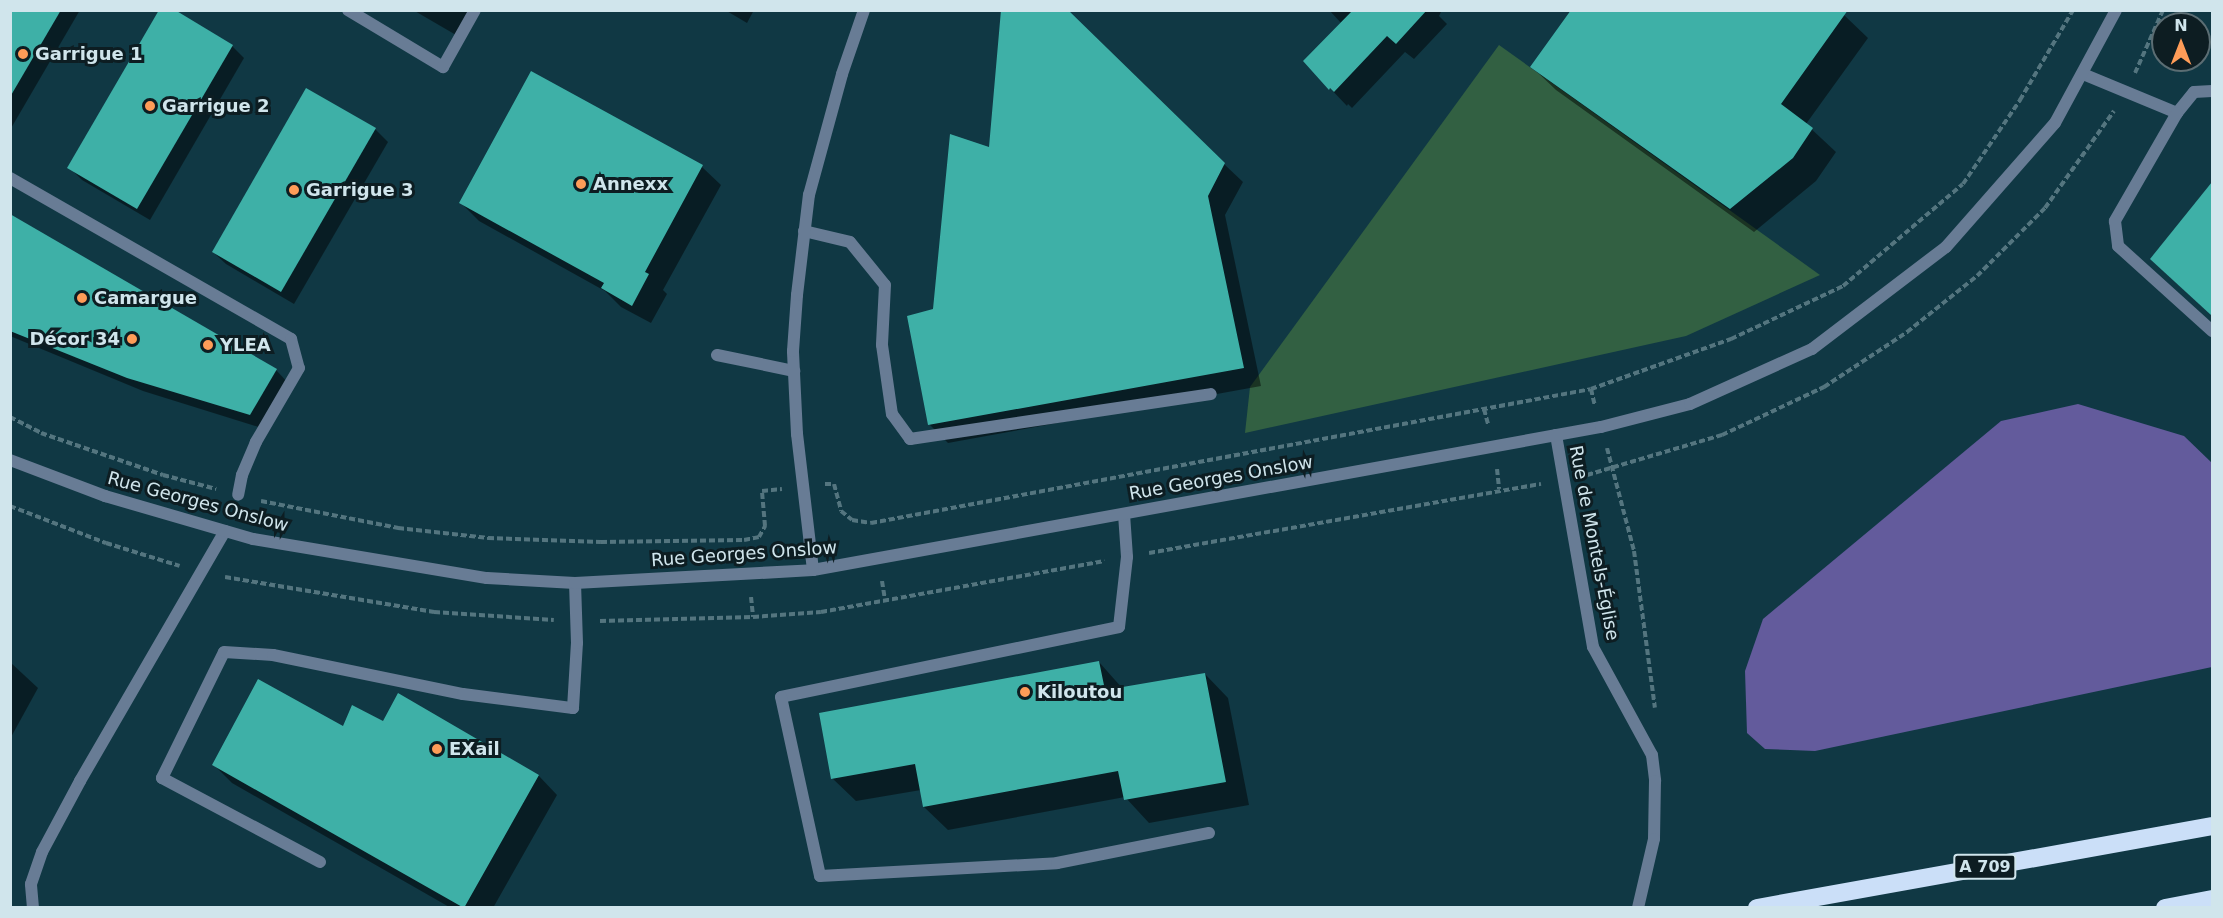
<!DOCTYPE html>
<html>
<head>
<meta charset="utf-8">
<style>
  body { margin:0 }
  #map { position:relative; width:2223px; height:918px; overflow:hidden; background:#103844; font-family:"DejaVu Sans",sans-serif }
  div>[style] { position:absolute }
  .green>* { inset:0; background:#326042 }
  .water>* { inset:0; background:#635b9c }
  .shadow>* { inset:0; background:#0007 }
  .building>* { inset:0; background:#3eb0a7 }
  .path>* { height:4px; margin-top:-2px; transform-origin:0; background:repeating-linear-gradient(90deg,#54757f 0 6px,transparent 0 9px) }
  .lane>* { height:12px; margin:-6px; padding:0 6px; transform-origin:6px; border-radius:6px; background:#687c95 }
  .street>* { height:12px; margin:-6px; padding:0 6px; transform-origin:6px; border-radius:6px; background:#687c95 }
  .highway>* { height:18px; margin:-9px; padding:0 9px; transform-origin:9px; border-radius:9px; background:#cbdff8 }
  .dots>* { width:16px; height:16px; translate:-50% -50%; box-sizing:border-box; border:3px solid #0d1d22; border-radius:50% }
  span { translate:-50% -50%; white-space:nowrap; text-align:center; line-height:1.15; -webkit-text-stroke:6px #0d1d22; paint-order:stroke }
  .shield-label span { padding:2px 4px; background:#0d1d22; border:2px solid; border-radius:4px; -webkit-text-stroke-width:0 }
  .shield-label { font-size:16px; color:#d0e5ec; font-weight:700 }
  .poi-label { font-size:18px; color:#d0e5ec; font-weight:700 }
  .left { translate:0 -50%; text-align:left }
  .right { translate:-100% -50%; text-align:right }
  .street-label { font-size:18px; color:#d0e5ec }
  .frame { position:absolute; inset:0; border:12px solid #d0e5ec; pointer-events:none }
  .north { position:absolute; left:2151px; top:12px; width:60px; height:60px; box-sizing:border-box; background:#0d1d22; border:2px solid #5b6d73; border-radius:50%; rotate:0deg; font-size:16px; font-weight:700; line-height:24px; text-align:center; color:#d0e5ec }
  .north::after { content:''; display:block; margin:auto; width:21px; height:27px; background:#fe9c58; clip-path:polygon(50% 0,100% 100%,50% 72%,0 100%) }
</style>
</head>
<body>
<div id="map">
  <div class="green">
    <div style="clip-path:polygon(1499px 45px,1820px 275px,1686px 336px,1245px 433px,1250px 387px)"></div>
  </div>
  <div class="water">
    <div style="clip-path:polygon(2078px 404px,2184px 436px,2212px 463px,2212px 667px,1815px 751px,1765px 749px,1747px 733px,1745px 671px,1763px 619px,2001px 421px)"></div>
  </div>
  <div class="shadow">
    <div style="clip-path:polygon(10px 10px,80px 10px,10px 130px)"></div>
    <div style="clip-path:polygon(413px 10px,470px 10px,456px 35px)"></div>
    <div style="clip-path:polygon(725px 10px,754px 10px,747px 23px)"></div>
    <div style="clip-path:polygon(1329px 10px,1442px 10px,1439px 16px,1447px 24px,1414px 59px,1405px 52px,1352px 108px,1348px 104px,1347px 106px,1305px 62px,1342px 24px)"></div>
    <div style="clip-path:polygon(1844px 15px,1868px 38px,1806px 124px,1836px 152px,1816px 181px,1754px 232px,1556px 90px,1532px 67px)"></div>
    <div style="clip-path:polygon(232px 46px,244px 58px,150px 220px,82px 180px,69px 167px)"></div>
    <div style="clip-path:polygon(532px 73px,702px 167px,721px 185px,663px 290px,667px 294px,651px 323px,621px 307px,605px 291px,479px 221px,461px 203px)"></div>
    <div style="clip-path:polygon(375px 129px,388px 142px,294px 304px,226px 264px,213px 252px)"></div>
    <div style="clip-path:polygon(990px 149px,1224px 164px,1243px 182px,1225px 215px,1261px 386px,948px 443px,930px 425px)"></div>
    <div style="clip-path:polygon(2203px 197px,2212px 207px,2212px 316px,2170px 277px)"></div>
    <div style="clip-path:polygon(10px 216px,276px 370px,290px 385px,265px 429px,143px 391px,10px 336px)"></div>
    <div style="clip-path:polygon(10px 662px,38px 688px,10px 739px)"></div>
    <div style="clip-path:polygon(1099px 662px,1123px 689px,1205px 674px,1228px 698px,1249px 805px,1149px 823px,1125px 797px,948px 830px,924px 807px,921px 790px,856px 801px,832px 778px)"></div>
    <div style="clip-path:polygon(399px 695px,539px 776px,557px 795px,493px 908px,451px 908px,232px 783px,214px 765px,343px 728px,384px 723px)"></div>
  </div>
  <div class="building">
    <div style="clip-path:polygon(10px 10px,61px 10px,10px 97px)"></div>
    <div style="clip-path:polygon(159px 10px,175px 10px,233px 45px,137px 209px,67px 168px)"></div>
    <div style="clip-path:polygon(1001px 10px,1068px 10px,1225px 163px,1208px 196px,1244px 368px,928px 425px,907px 316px,933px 309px,950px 134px,989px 147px)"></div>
    <div style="clip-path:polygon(1353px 10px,1427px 10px,1396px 44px,1387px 36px,1334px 92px,1330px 88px,1329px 90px,1303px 61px)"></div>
    <div style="clip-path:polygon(1571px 10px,1848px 10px,1781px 104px,1813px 128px,1793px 158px,1730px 209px,1530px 67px)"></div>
    <div style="clip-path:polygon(531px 71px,703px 165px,645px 272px,649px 274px,632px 306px,601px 288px,604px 283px,459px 203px)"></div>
    <div style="clip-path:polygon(306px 88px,376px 128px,281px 292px,212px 252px)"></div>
    <div style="clip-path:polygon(2212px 182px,2212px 316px,2150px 259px)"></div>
    <div style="clip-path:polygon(10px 214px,277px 369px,250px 415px,127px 378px,10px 331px)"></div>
    <div style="clip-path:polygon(1099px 661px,1105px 690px,1205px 673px,1226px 782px,1124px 800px,1118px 771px,923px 807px,915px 764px,831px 779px,819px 713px)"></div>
    <div style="clip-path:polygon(258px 679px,343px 726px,352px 705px,383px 721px,398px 693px,539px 775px,464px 908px,212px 765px)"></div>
  </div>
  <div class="path">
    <div style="left:2135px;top:73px;width:69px;rotate:-66deg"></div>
    <div style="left:1591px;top:389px;width:149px;rotate:-19.7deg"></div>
    <div style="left:1731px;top:339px;width:124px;rotate:-25.3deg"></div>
    <div style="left:1843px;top:286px;width:157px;rotate:-40.4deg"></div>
    <div style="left:1963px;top:184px;width:102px;rotate:-55.8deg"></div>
    <div style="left:2020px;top:100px;width:104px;rotate:-59.5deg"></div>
    <div style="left:1484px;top:409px;width:16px;rotate:75deg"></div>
    <div style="left:10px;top:417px;width:35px;rotate:27deg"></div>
    <div style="left:41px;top:433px;width:129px;rotate:19deg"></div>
    <div style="left:163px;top:475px;width:55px;rotate:14.8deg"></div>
    <div style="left:1607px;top:448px;width:106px;rotate:75.3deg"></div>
    <div style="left:1634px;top:551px;width:158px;rotate:82.4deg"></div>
    <div style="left:1497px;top:469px;width:20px;rotate:84deg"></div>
    <div style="left:1587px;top:475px;width:141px;rotate:-16.5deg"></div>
    <div style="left:1722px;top:435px;width:113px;rotate:-25.2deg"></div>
    <div style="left:1824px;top:387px;width:100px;rotate:-33.5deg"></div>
    <div style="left:1907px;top:332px;width:90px;rotate:-38.7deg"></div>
    <div style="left:1977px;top:276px;width:96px;rotate:-45deg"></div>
    <div style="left:2045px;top:208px;width:119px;rotate:-54.6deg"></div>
    <div style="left:825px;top:484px;width:9px"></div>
    <div style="left:834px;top:484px;width:28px;rotate:75deg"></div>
    <div style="left:841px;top:511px;width:14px;rotate:39deg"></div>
    <div style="left:852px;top:520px;width:19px;rotate:9deg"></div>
    <div style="left:871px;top:523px;width:732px;rotate:-10.54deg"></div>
    <div style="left:1591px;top:389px;width:17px;rotate:77deg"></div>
    <div style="left:261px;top:501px;width:140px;rotate:11.1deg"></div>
    <div style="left:398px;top:528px;width:91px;rotate:6.3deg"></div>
    <div style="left:488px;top:538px;width:113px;rotate:2deg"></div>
    <div style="left:601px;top:542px;width:143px;rotate:-0.8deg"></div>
    <div style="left:744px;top:540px;width:15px;rotate:-11deg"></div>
    <div style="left:759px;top:537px;width:13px;rotate:-61deg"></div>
    <div style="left:765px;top:526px;width:35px;rotate:-95deg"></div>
    <div style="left:762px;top:491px;width:20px;rotate:-6deg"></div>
    <div style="left:10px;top:506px;width:103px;rotate:21.1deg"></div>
    <div style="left:106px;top:543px;width:77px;rotate:17.3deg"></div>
    <div style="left:1149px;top:553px;width:398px;rotate:-10deg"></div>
    <div style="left:225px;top:577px;width:212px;rotate:9.5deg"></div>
    <div style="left:434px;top:612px;width:120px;rotate:3.8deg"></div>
    <div style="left:882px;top:581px;width:20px;rotate:81deg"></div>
    <div style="left:751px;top:597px;width:20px;rotate:84deg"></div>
    <div style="left:600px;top:621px;width:153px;rotate:-1.5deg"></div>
    <div style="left:753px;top:617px;width:68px;rotate:-4.2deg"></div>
    <div style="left:821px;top:612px;width:288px;rotate:-10.2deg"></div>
  </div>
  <div class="lane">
    <div style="left:348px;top:10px;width:111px;rotate:31deg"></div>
    <div style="left:443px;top:67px;width:65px;rotate:-60.7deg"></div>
    <div style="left:2083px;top:74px;width:102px;rotate:22.5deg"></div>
    <div style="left:2212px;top:91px;width:18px;rotate:177deg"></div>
    <div style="left:2194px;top:92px;width:27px;rotate:129deg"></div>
    <div style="left:2177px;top:113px;width:125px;rotate:119.9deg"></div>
    <div style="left:2115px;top:221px;width:25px;rotate:83deg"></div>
    <div style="left:2118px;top:246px;width:127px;rotate:42.1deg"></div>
    <div style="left:10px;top:178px;width:324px;rotate:29.8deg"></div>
    <div style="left:291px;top:339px;width:30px;rotate:75deg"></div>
    <div style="left:299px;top:368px;width:86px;rotate:120.2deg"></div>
    <div style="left:256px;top:442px;width:36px;rotate:113deg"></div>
    <div style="left:242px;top:475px;width:20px;rotate:101deg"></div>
    <div style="left:804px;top:231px;width:47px;rotate:13.4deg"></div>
    <div style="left:850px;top:242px;width:55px;rotate:50.9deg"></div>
    <div style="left:885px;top:285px;width:60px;rotate:92.9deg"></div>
    <div style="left:882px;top:345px;width:70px;rotate:81.8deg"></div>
    <div style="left:892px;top:414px;width:31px;rotate:54deg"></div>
    <div style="left:910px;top:439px;width:304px;rotate:-8.5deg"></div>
    <div style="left:717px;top:355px;width:79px;rotate:11.7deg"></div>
    <div style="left:1124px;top:514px;width:43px;rotate:86deg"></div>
    <div style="left:1127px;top:557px;width:70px;rotate:96.5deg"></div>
    <div style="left:1119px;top:627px;width:345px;rotate:168.3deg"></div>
    <div style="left:781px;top:697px;width:183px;rotate:77.7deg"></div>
    <div style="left:820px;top:876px;width:237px;rotate:-3.1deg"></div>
    <div style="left:1057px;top:863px;width:155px;rotate:-11.2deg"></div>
    <div style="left:320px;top:862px;width:179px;rotate:-152deg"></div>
    <div style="left:162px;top:778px;width:140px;rotate:-63.8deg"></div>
    <div style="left:224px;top:652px;width:49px;rotate:3.5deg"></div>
    <div style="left:273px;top:655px;width:194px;rotate:11.6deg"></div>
    <div style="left:463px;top:694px;width:111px;rotate:7.3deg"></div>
    <div style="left:573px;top:708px;width:65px;rotate:-86.5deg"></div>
    <div style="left:577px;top:643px;width:60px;rotate:-91.9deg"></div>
    <div style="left:33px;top:908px;width:24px;rotate:-95deg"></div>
    <div style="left:31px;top:884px;width:34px;rotate:-71deg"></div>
    <div style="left:42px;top:852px;width:81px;rotate:-61.8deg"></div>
    <div style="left:80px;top:781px;width:289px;rotate:-59.9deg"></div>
  </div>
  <div class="street">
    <div style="left:1556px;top:435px;width:215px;rotate:80.1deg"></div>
    <div style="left:1593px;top:647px;width:123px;rotate:61.4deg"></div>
    <div style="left:1652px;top:755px;width:26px;rotate:83deg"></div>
    <div style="left:1655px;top:781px;width:58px;rotate:91deg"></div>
    <div style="left:1654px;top:839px;width:71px;rotate:103.1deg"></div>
    <div style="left:10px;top:460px;width:102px;rotate:20.8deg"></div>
    <div style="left:105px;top:496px;width:154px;rotate:16.2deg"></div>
    <div style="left:253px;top:539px;width:237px;rotate:9.5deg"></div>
    <div style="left:487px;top:578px;width:88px;rotate:3.3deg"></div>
    <div style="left:575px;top:583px;width:238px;rotate:-3.1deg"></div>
    <div style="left:813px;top:570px;width:801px;rotate:-10.29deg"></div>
    <div style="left:1601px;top:427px;width:92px;rotate:-14.5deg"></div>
    <div style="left:1690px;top:404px;width:134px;rotate:-24.3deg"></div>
    <div style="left:1812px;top:349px;width:168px;rotate:-37.3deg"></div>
    <div style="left:1946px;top:247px;width:165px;rotate:-48.7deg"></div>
    <div style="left:2055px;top:123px;width:128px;rotate:-61.6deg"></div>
    <div style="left:813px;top:570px;width:137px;rotate:-96.7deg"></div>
    <div style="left:797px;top:434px;width:83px;rotate:-92.8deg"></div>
    <div style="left:793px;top:351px;width:56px;rotate:-85.9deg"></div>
    <div style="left:797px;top:295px;width:101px;rotate:-83.2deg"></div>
    <div style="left:809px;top:195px;width:125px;rotate:-74.7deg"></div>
    <div style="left:842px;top:74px;width:68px;rotate:-71deg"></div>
  </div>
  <div class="highway">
    <div style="left:1757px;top:908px;width:462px;rotate:-10.2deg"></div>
    <div style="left:2165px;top:908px;width:48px;rotate:-10.8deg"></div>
  </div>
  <div class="dots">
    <div style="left:23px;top:54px;background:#fe9c58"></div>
    <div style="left:150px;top:106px;background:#fe9c58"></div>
    <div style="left:581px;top:184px;background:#fe9c58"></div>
    <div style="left:294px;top:190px;background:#fe9c58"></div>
    <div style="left:82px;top:298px;background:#fe9c58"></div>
    <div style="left:132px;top:339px;background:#fe9c58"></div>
    <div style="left:208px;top:345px;background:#fe9c58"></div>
    <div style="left:1025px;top:692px;background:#fe9c58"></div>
    <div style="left:437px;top:749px;background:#fe9c58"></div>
  </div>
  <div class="shield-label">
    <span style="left:1985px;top:867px">A 709</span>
  </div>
  <div class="poi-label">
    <span class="left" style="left:35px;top:54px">Garrigue 1</span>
    <span class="left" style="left:162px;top:106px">Garrigue 2</span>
    <span class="left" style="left:593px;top:184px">Annexx</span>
    <span class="left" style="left:306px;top:190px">Garrigue 3</span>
    <span class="left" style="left:94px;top:298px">Camargue</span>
    <span class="right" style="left:120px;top:339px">Décor 34</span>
    <span class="left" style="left:220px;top:345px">YLEA</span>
    <span class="left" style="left:1037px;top:692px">Kiloutou</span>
    <span class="left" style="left:449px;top:749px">EXail</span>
  </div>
  <div class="street-label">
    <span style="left:1221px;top:478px;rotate:-10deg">Rue Georges Onslow</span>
    <span style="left:198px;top:502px;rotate:15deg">Rue Georges Onslow</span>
    <span style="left:1594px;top:543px;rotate:79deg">Rue de Montels-Église</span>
    <span style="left:744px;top:554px;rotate:-4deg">Rue Georges Onslow</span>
  </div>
  <div class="frame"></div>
  <div class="north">N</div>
</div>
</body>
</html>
